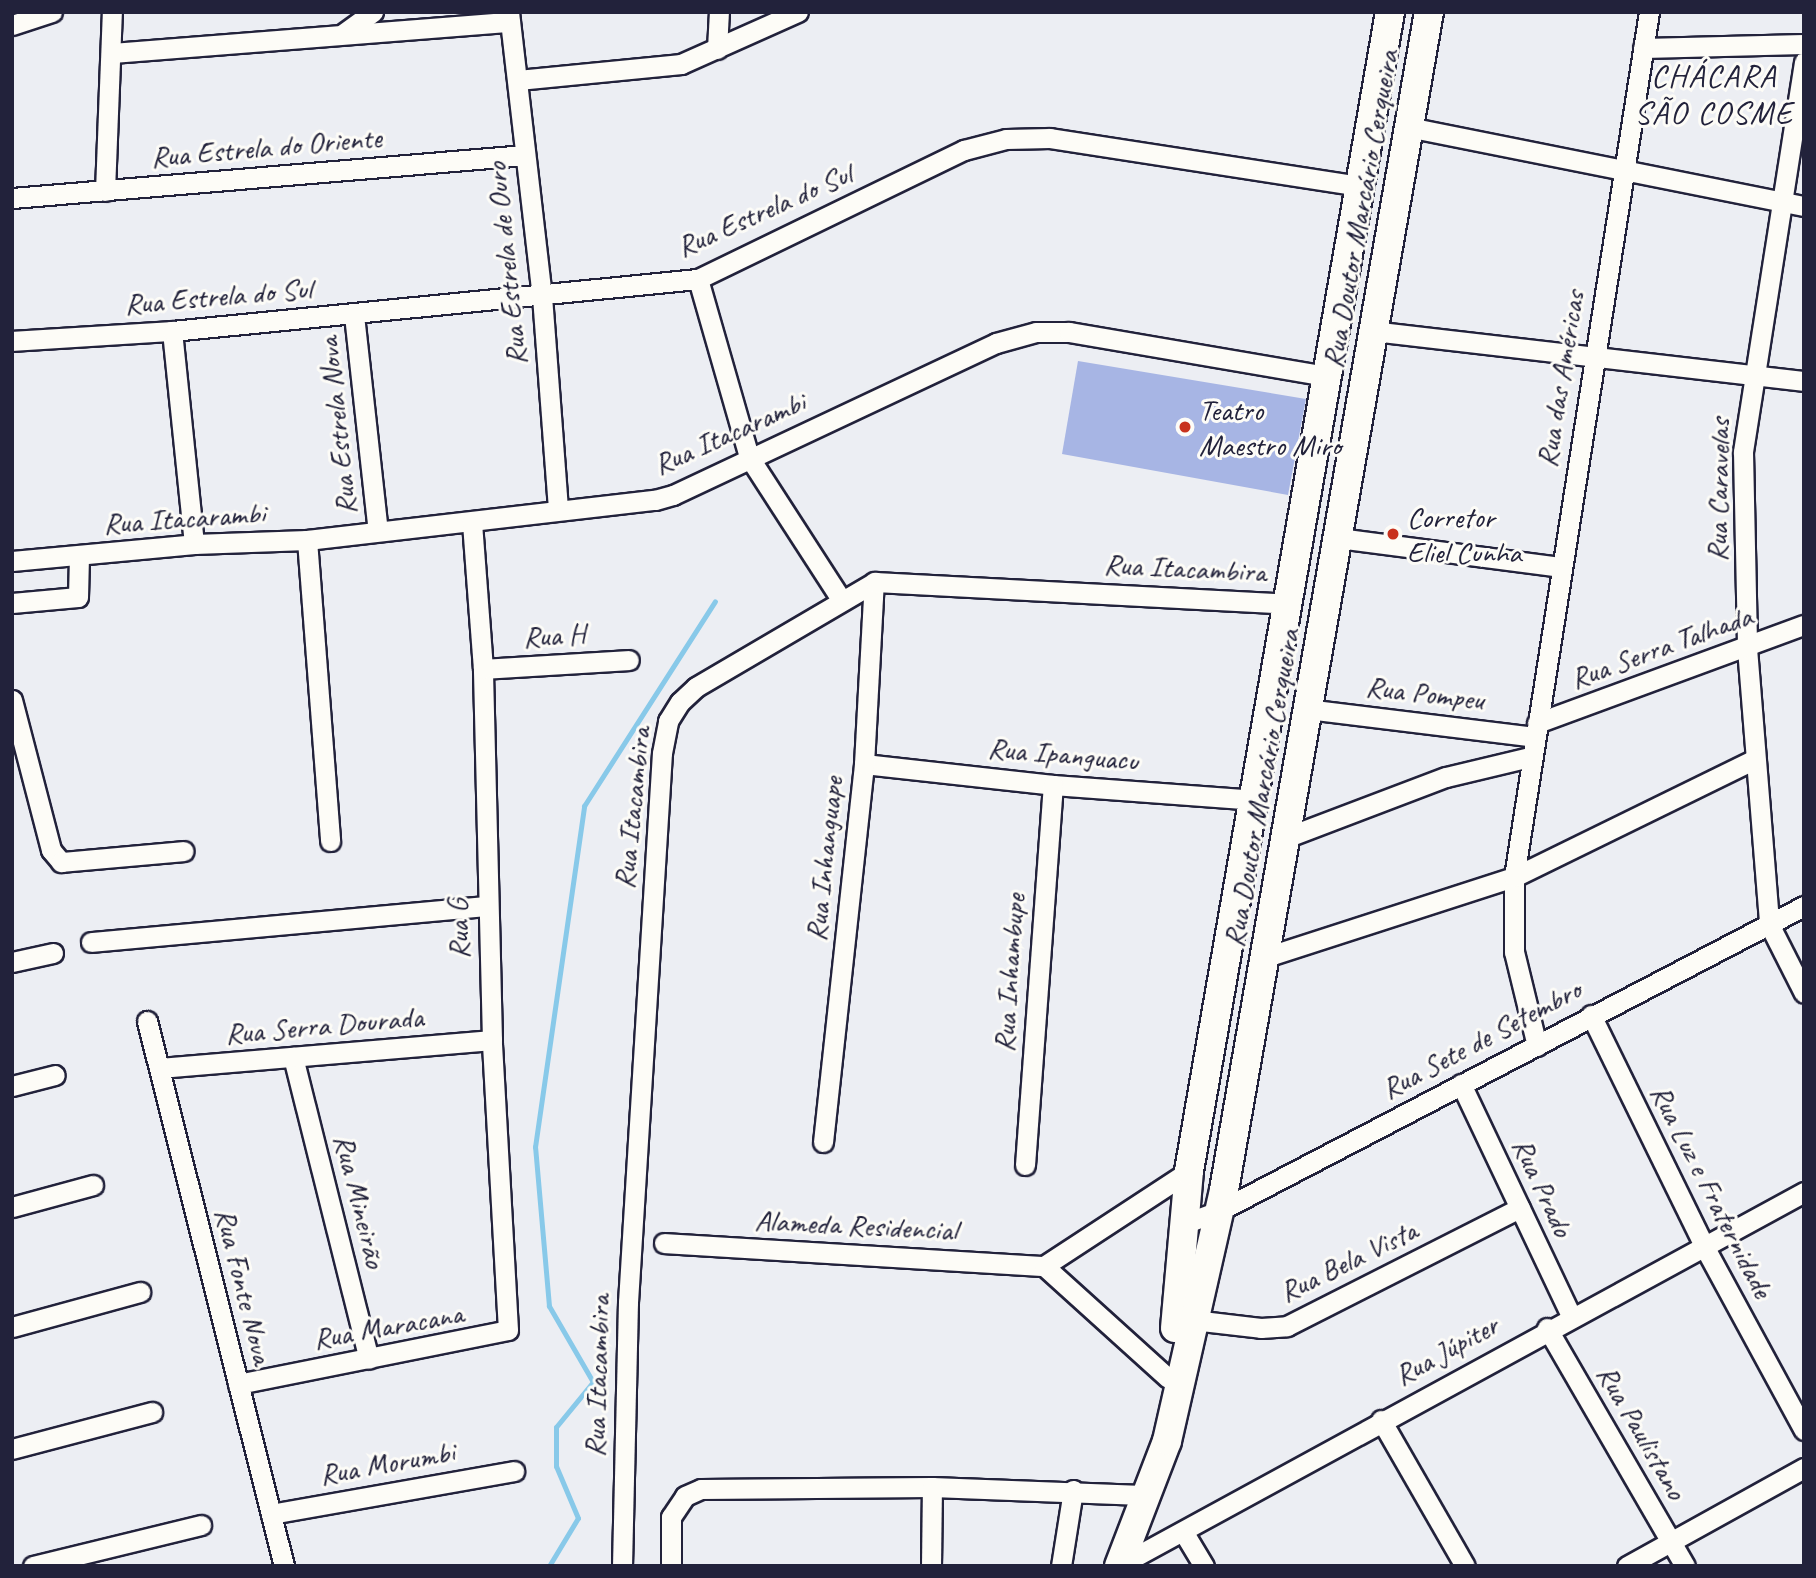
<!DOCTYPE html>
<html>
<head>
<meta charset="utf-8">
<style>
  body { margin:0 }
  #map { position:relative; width:1816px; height:1578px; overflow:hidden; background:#eceef3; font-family:Caveat,sans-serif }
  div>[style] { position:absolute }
  .stream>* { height:5px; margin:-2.5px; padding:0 2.5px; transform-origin:2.5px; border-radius:2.5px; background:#88c9e9 }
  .building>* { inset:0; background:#a7b5e4 }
  .roads { filter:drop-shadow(2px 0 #22223b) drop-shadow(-2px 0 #22223b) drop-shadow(0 2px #22223b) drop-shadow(0 -2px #22223b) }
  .street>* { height:19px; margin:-9.5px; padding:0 9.5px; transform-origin:9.5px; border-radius:9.5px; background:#fdfcf7 }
  .secondary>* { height:28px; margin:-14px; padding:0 14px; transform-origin:14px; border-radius:14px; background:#fdfcf7 }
  .dots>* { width:19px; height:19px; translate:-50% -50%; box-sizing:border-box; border:4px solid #fdfcf7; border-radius:50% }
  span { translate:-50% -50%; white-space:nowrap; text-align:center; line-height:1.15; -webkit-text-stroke:6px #fdfcf7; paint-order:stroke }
  .street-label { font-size:30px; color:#22223b }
  .poi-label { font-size:30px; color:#22223b }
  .left { translate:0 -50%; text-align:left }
  .neighbourhood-label { font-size:32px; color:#22223b; letter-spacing:2px }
  .frame { position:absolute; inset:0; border:14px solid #22223b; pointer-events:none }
</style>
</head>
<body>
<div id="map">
  <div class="stream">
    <div style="left:549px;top:1566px;width:56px;rotate:-58.9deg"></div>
    <div style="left:578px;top:1518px;width:56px;rotate:-112.9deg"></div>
    <div style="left:556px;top:1466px;width:39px;rotate:-90deg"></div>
    <div style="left:556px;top:1427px;width:58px;rotate:-50.6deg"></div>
    <div style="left:593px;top:1382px;width:88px;rotate:-120.1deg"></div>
    <div style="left:549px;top:1306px;width:160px;rotate:-95deg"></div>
    <div style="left:535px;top:1147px;width:345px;rotate:-81.8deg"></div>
    <div style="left:584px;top:806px;width:243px;rotate:-57.4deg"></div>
  </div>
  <div class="building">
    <div style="clip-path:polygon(1078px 361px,1306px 399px,1288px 495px,1062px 454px)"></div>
  </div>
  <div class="roads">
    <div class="street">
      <div style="left:509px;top:12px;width:286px;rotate:83.4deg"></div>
      <div style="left:542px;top:296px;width:214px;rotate:85.7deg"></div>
      <div style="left:12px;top:25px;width:42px;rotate:-18deg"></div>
      <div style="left:344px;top:33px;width:36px;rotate:-36deg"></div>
      <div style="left:1643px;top:48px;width:161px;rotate:-1.4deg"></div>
      <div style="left:717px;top:49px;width:37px;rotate:-87deg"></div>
      <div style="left:112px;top:53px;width:399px;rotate:-4.5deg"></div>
      <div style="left:1804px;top:62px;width:395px;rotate:98.9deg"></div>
      <div style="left:1743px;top:452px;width:196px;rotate:88.8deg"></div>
      <div style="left:1747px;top:648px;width:277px;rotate:85.4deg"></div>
      <div style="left:1769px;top:924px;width:77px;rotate:63.1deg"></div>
      <div style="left:518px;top:80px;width:164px;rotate:-5.6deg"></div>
      <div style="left:681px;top:64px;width:128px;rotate:-24deg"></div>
      <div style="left:1408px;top:127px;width:404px;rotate:11.3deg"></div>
      <div style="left:105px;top:191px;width:179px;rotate:-87.8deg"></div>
      <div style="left:12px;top:198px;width:515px;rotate:-4.79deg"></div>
      <div style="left:698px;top:279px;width:185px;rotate:74deg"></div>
      <div style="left:749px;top:457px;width:171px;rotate:57.1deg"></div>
      <div style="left:354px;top:315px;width:217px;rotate:83.7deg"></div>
      <div style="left:172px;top:331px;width:214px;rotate:84.1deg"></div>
      <div style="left:1372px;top:331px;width:435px;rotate:6.6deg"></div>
      <div style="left:12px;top:341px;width:160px;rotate:-3.6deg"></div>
      <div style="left:172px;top:331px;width:529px;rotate:-5.65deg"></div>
      <div style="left:698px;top:279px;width:296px;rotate:-25.9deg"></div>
      <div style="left:964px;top:150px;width:43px;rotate:-14.7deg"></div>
      <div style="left:1006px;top:139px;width:44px;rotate:-1.3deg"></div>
      <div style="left:1050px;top:138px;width:313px;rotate:8.8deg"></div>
      <div style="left:1338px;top:538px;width:224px;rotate:7.4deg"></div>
      <div style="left:307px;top:540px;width:302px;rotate:85.6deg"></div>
      <div style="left:12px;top:561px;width:183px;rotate:-5.3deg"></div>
      <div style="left:194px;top:544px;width:113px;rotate:-2deg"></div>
      <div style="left:307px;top:540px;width:350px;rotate:-6.6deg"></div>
      <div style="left:655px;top:500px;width:19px;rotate:-16deg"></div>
      <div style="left:673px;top:495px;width:357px;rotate:-25.2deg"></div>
      <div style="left:996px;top:343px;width:41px;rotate:-15.4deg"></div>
      <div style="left:1036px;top:332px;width:33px"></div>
      <div style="left:1069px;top:332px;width:261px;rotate:9.7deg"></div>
      <div style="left:12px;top:603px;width:66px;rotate:-5.2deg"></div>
      <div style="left:78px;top:597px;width:41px;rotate:-88.6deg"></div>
      <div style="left:483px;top:669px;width:146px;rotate:-3.5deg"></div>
      <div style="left:12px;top:700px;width:155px;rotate:75.4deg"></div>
      <div style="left:51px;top:850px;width:16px;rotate:50deg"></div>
      <div style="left:61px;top:862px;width:123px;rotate:-5.1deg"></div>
      <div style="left:1307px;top:709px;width:230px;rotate:7deg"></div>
      <div style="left:1537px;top:723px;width:284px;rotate:-20.2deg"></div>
      <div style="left:864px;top:764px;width:190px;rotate:6.3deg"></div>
      <div style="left:1053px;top:785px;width:204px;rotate:4.2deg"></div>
      <div style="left:1285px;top:838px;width:172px;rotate:-20.8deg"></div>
      <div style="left:1446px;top:777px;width:86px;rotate:-13.4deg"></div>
      <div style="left:91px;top:942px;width:398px;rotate:-5.2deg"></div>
      <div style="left:1266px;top:957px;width:261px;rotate:-17.9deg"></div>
      <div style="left:1514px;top:877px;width:268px;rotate:-26.1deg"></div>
      <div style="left:12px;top:962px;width:42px;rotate:-12.4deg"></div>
      <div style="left:1591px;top:1015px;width:259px;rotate:63.9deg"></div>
      <div style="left:1705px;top:1248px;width:207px;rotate:61.5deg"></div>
      <div style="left:147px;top:1021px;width:562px;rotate:75.89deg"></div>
      <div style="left:1537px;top:1046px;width:97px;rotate:-103.7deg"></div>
      <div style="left:1514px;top:952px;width:75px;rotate:-90deg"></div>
      <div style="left:1514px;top:877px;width:875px;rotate:-81.13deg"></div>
      <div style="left:293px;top:1057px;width:311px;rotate:75.9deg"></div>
      <div style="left:160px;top:1068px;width:333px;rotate:-4.8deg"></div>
      <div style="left:1461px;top:1084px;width:257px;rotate:64.6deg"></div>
      <div style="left:12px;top:1086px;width:44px;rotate:-14.3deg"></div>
      <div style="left:823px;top:1142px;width:380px;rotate:-83.8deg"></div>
      <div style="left:864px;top:764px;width:182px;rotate:-86.9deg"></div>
      <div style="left:1025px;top:1165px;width:381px;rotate:-85.8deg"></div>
      <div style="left:12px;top:1207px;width:84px;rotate:-15.2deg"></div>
      <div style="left:1186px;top:1223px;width:35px;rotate:-20deg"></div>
      <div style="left:1219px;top:1211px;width:660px;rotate:-27.54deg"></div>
      <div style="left:664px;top:1243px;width:381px;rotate:3.5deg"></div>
      <div style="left:1193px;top:1320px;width:68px;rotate:6.7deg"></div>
      <div style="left:1261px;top:1328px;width:26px;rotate:-4deg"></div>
      <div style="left:1287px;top:1326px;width:261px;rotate:-26.9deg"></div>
      <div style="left:12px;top:1327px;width:133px;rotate:-15.3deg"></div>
      <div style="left:1547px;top:1328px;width:275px;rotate:59.9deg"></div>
      <div style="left:1168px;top:1378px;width:167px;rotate:-137.9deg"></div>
      <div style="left:1044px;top:1266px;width:173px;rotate:-33.2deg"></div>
      <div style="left:238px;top:1384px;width:275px;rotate:-11.3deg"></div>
      <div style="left:508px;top:1330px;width:290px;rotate:-93.2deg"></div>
      <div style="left:492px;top:1040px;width:371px;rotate:-91.4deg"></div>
      <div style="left:483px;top:669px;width:147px;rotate:-94.3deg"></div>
      <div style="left:1381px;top:1420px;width:168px;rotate:60.1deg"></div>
      <div style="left:12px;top:1449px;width:145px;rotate:-14.8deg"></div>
      <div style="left:271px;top:1514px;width:247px;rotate:-10deg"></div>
      <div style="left:1184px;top:1533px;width:39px;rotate:59deg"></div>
      <div style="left:1120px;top:1565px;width:779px;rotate:-28.6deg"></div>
      <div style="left:33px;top:1566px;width:173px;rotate:-13.7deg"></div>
      <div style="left:622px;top:1566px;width:264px;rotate:-88.7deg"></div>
      <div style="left:628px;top:1302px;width:550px;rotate:-86.46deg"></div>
      <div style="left:662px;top:753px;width:33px;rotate:-79deg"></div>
      <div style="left:668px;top:721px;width:22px;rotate:-58deg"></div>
      <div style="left:680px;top:702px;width:22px;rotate:-43deg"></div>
      <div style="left:696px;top:687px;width:208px;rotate:-30.4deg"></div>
      <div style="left:875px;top:582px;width:414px;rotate:3deg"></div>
      <div style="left:671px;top:1566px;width:49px;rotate:-90deg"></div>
      <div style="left:671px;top:1517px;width:25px;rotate:-56deg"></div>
      <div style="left:685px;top:1496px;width:17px;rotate:-24deg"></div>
      <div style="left:701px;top:1489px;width:231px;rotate:-0.5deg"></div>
      <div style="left:932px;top:1487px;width:204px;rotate:2.2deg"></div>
      <div style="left:931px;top:1566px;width:79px;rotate:-89.3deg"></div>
      <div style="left:1061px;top:1566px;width:77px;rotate:-81deg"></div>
      <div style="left:1627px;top:1566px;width:202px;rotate:-29deg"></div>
    </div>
    <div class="secondary">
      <div style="left:1175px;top:1328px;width:158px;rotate:-84.9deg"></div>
      <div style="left:1189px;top:1171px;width:1176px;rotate:-80.16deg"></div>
      <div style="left:1119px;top:1566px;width:134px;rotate:-69deg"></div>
      <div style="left:1167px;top:1441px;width:257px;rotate:-77.2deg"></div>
      <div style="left:1224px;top:1190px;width:1196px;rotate:-80.13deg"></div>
    </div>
  </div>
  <div class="dots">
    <div style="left:1185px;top:427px;background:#c8321e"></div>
    <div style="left:1393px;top:534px;background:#c8321e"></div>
  </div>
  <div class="street-label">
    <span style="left:266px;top:147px;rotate:-5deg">Rua Estrela do Oriente</span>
    <span style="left:1360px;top:209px;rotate:-80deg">Rua Doutor Marcário Cerqueira</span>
    <span style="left:764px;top:210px;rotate:-24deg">Rua Estrela do Sul</span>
    <span style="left:506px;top:264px;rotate:-96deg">Rua Estrela de Ouro</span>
    <span style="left:218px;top:296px;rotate:-5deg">Rua Estrela do Sul</span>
    <span style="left:1560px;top:379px;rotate:-81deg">Rua das Américas</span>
    <span style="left:337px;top:426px;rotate:-96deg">Rua Estrela Nova</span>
    <span style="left:729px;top:433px;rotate:-24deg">Rua Itacarambi</span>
    <span style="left:1718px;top:490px;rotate:-89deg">Rua Caravelas</span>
    <span style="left:184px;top:518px;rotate:-4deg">Rua Itacarambi</span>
    <span style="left:1185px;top:568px;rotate:3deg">Rua Itacambira</span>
    <span style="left:554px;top:635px;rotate:-4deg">Rua H</span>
    <span style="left:1661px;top:647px;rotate:-20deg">Rua Serra Talhada</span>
    <span style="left:1425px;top:693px;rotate:7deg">Rua Pompeu</span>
    <span style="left:1063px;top:754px;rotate:5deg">Rua Ipanguacu</span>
    <span style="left:1261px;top:788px;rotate:-80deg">Rua Doutor Marcário Cerqueira</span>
    <span style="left:632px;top:808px;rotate:-84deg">Rua Itacambira</span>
    <span style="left:824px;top:859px;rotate:-84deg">Rua Inhanguape</span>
    <span style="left:458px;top:929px;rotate:-92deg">Rua G</span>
    <span style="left:1009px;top:973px;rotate:-86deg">Rua Inhambupe</span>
    <span style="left:324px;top:1025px;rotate:-5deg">Rua Serra Dourada</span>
    <span style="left:1481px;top:1039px;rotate:-28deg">Rua Sete de Setembro</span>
    <span style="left:1543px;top:1187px;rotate:65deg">Rua Prado</span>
    <span style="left:1712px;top:1191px;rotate:63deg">Rua Luz e Fraternidade</span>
    <span style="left:360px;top:1201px;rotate:76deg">Rua Mineirão</span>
    <span style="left:856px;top:1225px;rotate:3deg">Alameda Residencial</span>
    <span style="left:1348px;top:1261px;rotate:-26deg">Rua Bela Vista</span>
    <span style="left:244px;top:1286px;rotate:76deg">Rua Fonte Nova</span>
    <span style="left:388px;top:1326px;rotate:-10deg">Rua Maracana</span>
    <span style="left:1446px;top:1350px;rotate:-29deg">Rua Júpiter</span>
    <span style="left:597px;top:1376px;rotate:-88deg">Rua Itacambira</span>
    <span style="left:1642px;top:1432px;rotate:60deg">Rua Paulistano</span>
    <span style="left:387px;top:1463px;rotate:-10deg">Rua Morumbi</span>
  </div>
  <div class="poi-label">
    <span class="left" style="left:1199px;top:427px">Teatro<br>Maestro Miro</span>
    <span class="left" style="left:1407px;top:534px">Corretor<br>Eliel Cunha</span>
  </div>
  <div class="neighbourhood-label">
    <span style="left:1714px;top:95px">CHÁCARA<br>SÃO COSME</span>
  </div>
  <div class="frame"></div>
</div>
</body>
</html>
